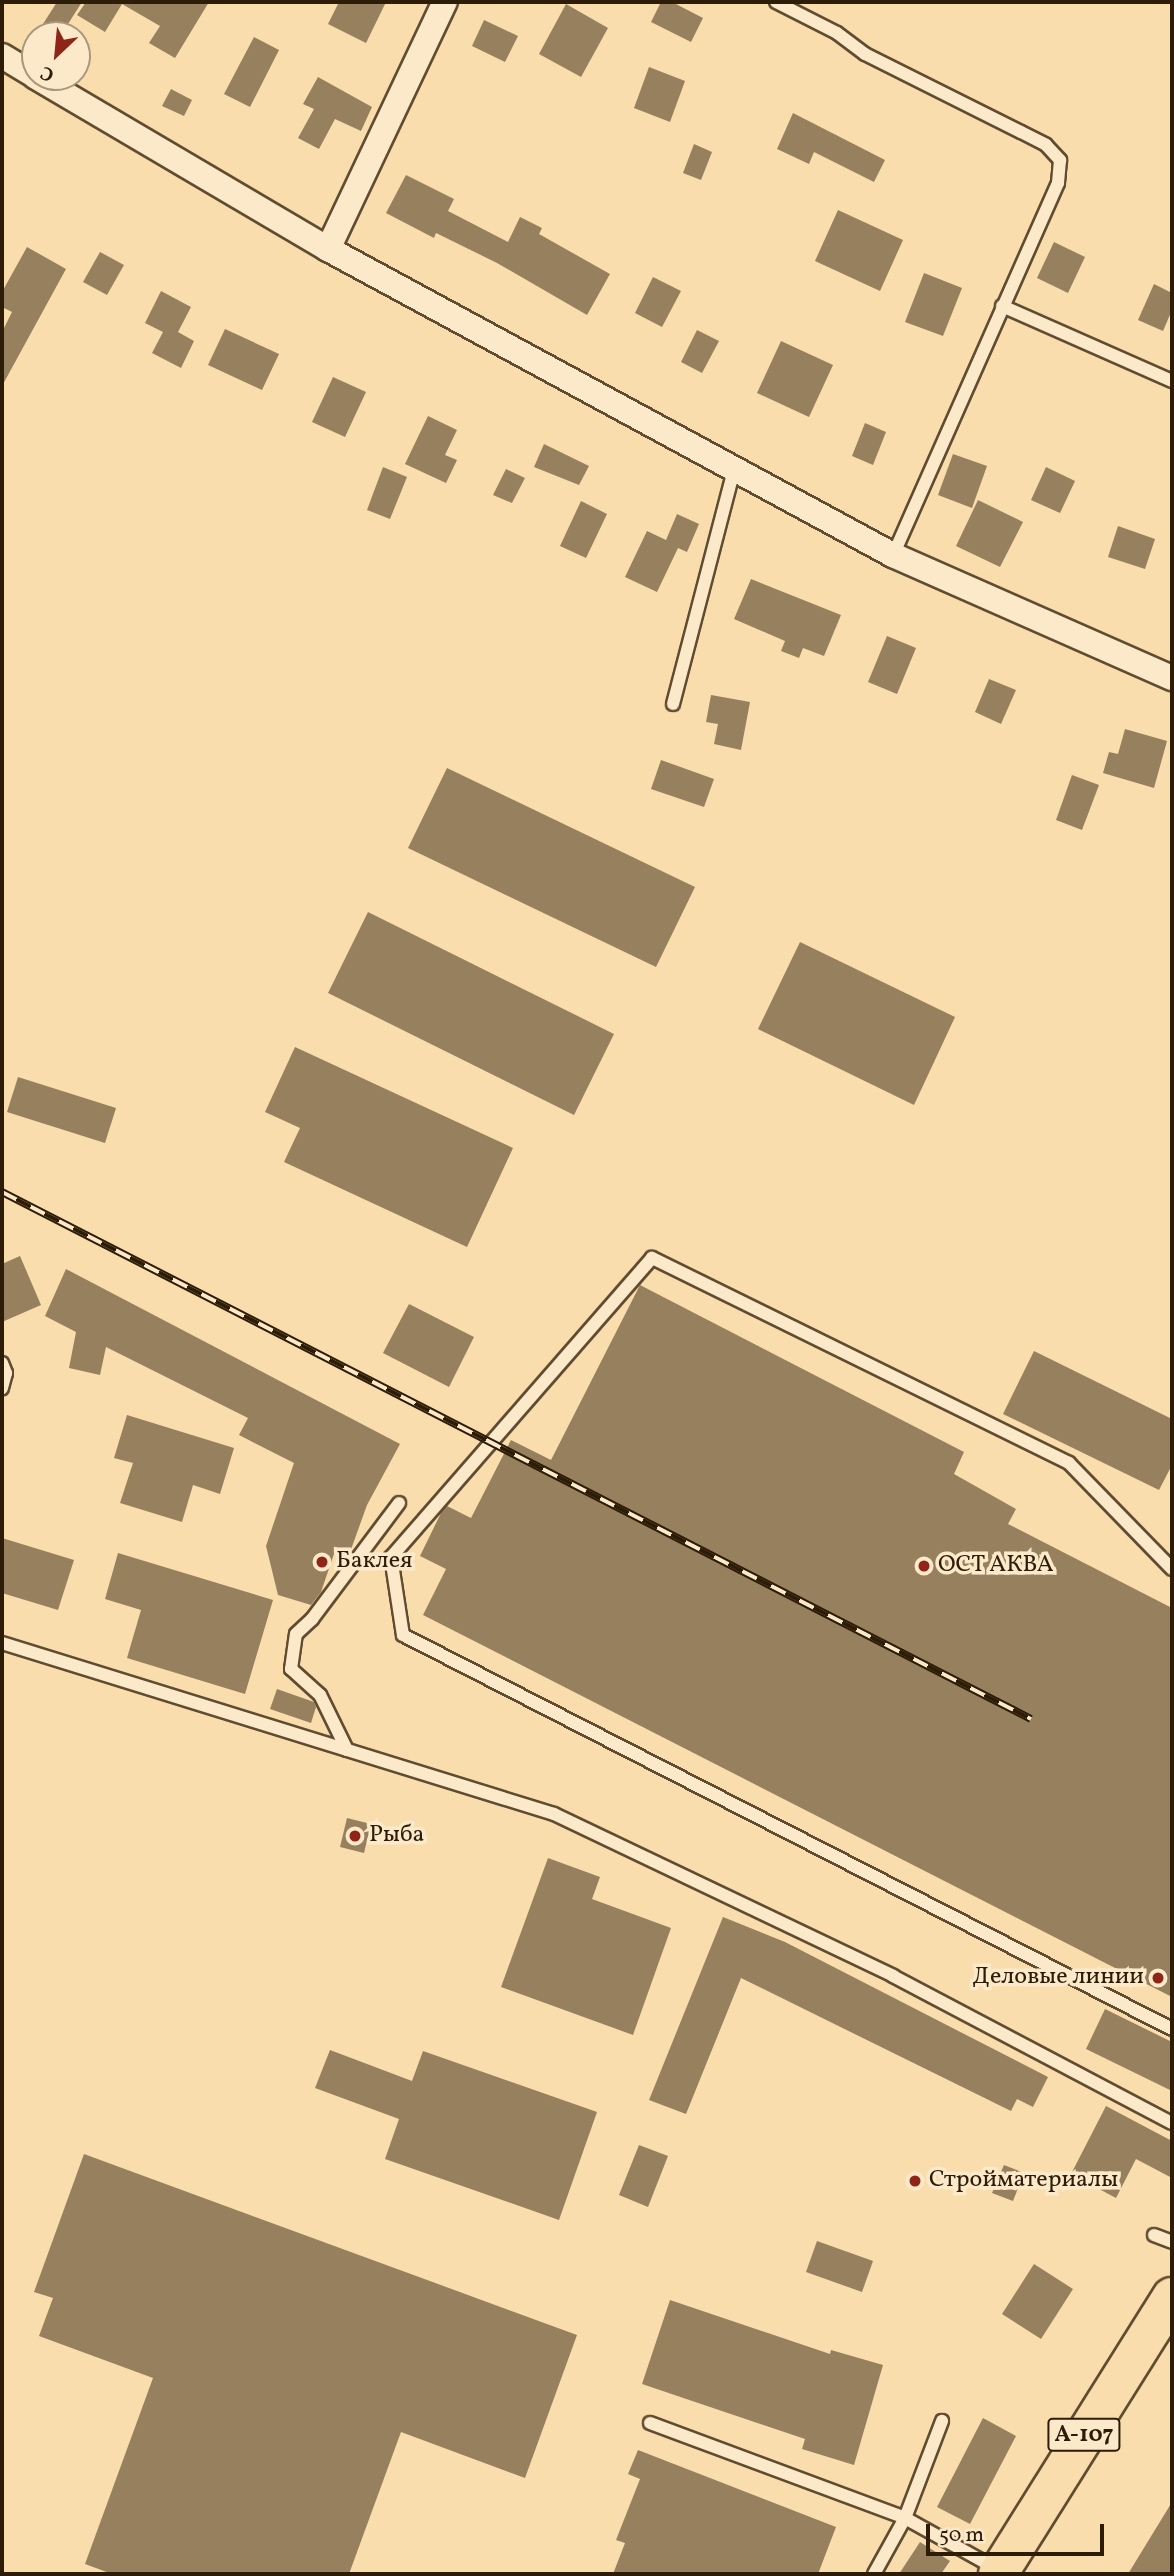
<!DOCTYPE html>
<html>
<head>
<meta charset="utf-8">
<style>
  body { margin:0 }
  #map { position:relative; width:1174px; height:2576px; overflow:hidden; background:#f9ddad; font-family:Vollkorn,serif }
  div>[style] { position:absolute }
  .building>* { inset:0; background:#97805d }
  .roads { filter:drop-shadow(2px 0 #604c30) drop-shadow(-2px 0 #604c30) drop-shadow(0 2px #604c30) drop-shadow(0 -2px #604c30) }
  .service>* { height:12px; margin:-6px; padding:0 6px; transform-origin:6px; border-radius:6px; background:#fbe9ca }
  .minor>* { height:24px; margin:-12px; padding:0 12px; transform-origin:12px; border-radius:12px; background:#fbe9ca }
  .primary>* { height:38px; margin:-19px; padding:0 19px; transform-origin:19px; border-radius:19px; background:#f9ddad }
  .rail>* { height:8px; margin-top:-4px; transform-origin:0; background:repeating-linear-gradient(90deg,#fbe9ca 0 16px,#2d1c07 0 32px); box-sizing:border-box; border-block:2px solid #2d1c07 }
  .dots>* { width:19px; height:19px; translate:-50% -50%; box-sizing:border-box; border:4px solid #fbe9ca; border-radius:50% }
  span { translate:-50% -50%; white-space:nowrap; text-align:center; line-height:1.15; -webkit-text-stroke:7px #fbe9ca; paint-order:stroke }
  .shield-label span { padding:2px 5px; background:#fbe9ca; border:2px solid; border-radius:5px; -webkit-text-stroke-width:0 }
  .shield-label { font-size:23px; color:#2d1c07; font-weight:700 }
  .poi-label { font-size:24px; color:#2d1c07 }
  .left { translate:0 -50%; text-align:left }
  .right { translate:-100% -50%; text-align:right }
  .frame { position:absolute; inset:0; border:4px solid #2d1c07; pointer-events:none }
  .north { position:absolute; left:21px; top:21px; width:70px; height:70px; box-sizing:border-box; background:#fbe9ca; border:2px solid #a9977c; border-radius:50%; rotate:206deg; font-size:19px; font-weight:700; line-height:28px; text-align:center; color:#2d1c07 }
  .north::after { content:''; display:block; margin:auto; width:24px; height:32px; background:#8f2418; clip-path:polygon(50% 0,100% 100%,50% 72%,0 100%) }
  .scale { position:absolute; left:926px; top:2524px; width:178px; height:32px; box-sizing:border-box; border:4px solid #2d1c07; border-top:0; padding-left:9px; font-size:21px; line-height:24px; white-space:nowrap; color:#2d1c07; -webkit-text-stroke:5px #fbe9ca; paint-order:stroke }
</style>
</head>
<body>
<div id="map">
  <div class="building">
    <div style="clip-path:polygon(57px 2px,82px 2px,61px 35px,36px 35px)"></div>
    <div style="clip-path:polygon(86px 2px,209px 2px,175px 58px,149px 43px,160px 26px,122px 4px,105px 32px,77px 15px)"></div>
    <div style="clip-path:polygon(339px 2px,386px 2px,366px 43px,328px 24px)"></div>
    <div style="clip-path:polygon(661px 2px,672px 2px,703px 18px,691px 42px,651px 22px)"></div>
    <div style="clip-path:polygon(566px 4px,608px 28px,581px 77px,539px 54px)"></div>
    <div style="clip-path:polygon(484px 20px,518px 36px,505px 62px,472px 46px)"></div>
    <div style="clip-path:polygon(254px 37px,279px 50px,250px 107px,224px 94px)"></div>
    <div style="clip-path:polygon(649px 67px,685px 81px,670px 122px,634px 108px)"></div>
    <div style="clip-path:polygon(318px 77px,372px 107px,361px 131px,335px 119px,319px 149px,298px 138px,314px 109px,303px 104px)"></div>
    <div style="clip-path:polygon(171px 89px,192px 100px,184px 116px,162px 106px)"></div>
    <div style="clip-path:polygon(793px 113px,885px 160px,874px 182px,814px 152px,809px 164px,777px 149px)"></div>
    <div style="clip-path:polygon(694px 144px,712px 152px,701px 180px,683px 173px)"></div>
    <div style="clip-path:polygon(406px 175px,454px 199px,448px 211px,508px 242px,520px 217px,542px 228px,539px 234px,610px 274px,587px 315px,497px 263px,436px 233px,434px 238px,386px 213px)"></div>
    <div style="clip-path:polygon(838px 210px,903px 240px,880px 291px,815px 261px)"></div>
    <div style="clip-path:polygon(1054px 242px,1085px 257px,1068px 293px,1037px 278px)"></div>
    <div style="clip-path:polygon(27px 247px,66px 269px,2px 386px,2px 332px,12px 312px,2px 307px,2px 292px)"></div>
    <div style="clip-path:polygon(100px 252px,124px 265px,107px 295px,83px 282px)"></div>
    <div style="clip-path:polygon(924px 273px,962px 288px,943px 336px,905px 322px)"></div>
    <div style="clip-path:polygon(653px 277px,681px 291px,662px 327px,635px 313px)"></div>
    <div style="clip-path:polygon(1154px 284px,1172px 293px,1172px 310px,1163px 331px,1138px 320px)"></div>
    <div style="clip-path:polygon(161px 291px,191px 307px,178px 332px,194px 341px,181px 368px,152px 353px,163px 332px,145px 323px)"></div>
    <div style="clip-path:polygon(225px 329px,279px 354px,262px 390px,208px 365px)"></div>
    <div style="clip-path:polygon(697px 330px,719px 341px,702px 373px,681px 362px)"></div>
    <div style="clip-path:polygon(781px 341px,833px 365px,809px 417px,757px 393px)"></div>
    <div style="clip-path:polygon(333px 377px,366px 392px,345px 437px,312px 422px)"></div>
    <div style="clip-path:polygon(428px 416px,457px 430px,445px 455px,457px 460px,446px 483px,405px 464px)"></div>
    <div style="clip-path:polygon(865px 423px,886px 432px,873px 465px,852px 456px)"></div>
    <div style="clip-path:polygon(544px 444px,589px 466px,579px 485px,534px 467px)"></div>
    <div style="clip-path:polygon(953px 454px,987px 466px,972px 508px,938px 495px)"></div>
    <div style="clip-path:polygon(383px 467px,407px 477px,390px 519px,367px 510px)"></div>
    <div style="clip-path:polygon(1046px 467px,1075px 481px,1060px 513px,1031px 500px)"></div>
    <div style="clip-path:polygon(506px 469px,525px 478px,512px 503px,493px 495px)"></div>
    <div style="clip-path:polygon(978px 500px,1023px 522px,1000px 567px,956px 546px)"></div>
    <div style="clip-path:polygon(581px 501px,607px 514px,586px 558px,560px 546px)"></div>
    <div style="clip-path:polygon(677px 514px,699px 524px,687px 552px,678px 548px,657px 592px,625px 577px,647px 531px,666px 540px)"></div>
    <div style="clip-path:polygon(1118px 526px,1155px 539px,1145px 569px,1108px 557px)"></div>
    <div style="clip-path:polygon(751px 579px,841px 615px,824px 656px,803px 648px,799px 658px,781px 651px,785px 641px,734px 619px)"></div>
    <div style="clip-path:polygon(887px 636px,916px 648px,897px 694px,868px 682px)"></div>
    <div style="clip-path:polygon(989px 679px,1016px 690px,1001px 724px,975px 712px)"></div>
    <div style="clip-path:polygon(711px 695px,750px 702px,741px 750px,714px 744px,718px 724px,706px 722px)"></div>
    <div style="clip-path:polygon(1125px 729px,1167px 741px,1154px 788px,1103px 773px,1109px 752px,1118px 754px)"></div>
    <div style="clip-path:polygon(661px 760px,714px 779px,704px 807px,651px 789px)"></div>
    <div style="clip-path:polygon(447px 768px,695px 887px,656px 967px,408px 848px)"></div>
    <div style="clip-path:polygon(1072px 775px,1099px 785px,1082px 830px,1056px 820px)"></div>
    <div style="clip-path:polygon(368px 912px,614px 1034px,574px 1115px,328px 993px)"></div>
    <div style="clip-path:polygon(800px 942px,955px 1017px,914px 1105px,758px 1029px)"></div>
    <div style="clip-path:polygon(295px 1047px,513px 1148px,467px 1247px,284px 1162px,300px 1128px,265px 1112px)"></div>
    <div style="clip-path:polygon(18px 1077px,116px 1108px,105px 1143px,7px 1112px)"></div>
    <div style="clip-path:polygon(20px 1256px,41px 1305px,2px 1322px,2px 1264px)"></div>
    <div style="clip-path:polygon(66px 1269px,400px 1444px,367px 1505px,349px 1555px,335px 1551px,321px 1592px,311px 1605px,278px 1595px,266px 1546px,294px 1463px,239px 1435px,248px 1418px,106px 1347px,100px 1375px,69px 1368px,76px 1332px,45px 1316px)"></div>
    <div style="clip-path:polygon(640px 1285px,964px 1452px,954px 1474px,1016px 1509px,1008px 1524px,1172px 1608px,1172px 1997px,423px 1615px,446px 1569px,420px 1556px,441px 1513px,447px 1506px,471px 1518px,511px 1440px,551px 1460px)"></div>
    <div style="clip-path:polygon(409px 1304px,474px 1337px,449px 1387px,383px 1353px)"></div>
    <div style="clip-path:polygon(1034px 1351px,1172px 1419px,1172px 1465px,1159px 1490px,1003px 1414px)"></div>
    <div style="clip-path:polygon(127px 1415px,234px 1448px,220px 1494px,193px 1485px,182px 1522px,120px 1503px,133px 1463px,114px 1458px)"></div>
    <div style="clip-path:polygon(2px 1538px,74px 1560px,58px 1610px,2px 1593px)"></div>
    <div style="clip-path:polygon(118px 1553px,273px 1600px,245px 1694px,127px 1658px,141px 1610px,105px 1599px)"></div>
    <div style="clip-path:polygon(277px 1689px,314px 1702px,316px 1707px,311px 1723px,270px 1709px)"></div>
    <div style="clip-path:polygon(347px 1818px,371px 1824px,364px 1853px,340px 1847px)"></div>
    <div style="clip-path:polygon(548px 1858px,600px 1877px,592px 1899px,671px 1928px,633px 2035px,501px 1987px)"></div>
    <div style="clip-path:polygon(723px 1917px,785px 1942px,1048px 2077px,1033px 2107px,1017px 2099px,1011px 2111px,741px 1978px,686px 2114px,649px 2100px)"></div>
    <div style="clip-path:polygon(1105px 2009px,1172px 2042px,1172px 2091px,1086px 2049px)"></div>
    <div style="clip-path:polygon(330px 2050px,412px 2081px,423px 2051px,597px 2112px,559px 2220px,385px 2159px,399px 2119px,315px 2088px)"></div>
    <div style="clip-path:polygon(1106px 2106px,1172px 2141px,1172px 2178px,1136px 2159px,1116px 2198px,1071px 2174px)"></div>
    <div style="clip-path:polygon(639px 2145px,668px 2156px,648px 2207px,619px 2195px)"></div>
    <div style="clip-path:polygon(84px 2154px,577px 2335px,525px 2478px,401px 2432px,349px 2574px,112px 2574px,85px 2564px,153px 2378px,39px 2336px,53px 2298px,34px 2292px)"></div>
    <div style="clip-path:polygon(1004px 2165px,1024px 2173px,1013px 2201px,992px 2193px)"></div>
    <div style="clip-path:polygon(817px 2241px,873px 2261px,862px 2292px,806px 2272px)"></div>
    <div style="clip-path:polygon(1034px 2264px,1073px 2289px,1041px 2339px,1002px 2314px)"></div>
    <div style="clip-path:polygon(670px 2300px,830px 2354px,831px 2350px,883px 2365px,854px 2465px,802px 2449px,805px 2439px,642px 2384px)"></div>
    <div style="clip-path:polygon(983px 2418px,1016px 2436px,970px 2524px,937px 2507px)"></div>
    <div style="clip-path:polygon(638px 2450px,836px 2527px,818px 2574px,613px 2574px,625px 2543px,616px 2540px,640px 2479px,628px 2474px)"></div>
    <div style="clip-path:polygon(1172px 2502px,1172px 2574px,1128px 2574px)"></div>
    <div style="clip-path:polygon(920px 2542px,950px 2561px,941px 2574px,899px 2574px)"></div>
  </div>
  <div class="roads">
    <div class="service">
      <div style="left:776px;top:2px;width:68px;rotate:26.9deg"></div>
      <div style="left:837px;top:33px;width:35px;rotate:37deg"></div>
      <div style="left:865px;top:54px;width:174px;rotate:26.6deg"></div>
      <div style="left:1021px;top:132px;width:28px;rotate:27deg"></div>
      <div style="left:1046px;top:145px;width:21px;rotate:47deg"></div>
      <div style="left:1060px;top:160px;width:23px;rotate:95deg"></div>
      <div style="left:1058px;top:183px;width:407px;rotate:113.9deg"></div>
      <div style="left:1002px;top:306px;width:186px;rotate:23.8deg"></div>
      <div style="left:673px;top:704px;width:243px;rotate:-75.4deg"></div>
      <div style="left:2px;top:1363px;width:11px;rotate:68deg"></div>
      <div style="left:6px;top:1373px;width:16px;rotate:105deg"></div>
      <div style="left:1172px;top:1569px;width:148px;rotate:-134.2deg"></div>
      <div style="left:1069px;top:1463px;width:465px;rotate:-153.8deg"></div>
      <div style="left:652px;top:1258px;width:397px;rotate:131.1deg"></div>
      <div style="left:391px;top:1557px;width:79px;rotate:81.3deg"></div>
      <div style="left:403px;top:1635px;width:864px;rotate:27.13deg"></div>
      <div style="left:2px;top:1643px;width:578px;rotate:17.21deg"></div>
      <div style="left:554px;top:1814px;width:376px;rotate:25.5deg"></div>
      <div style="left:893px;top:1976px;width:315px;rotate:27.8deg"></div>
      <div style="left:347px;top:1750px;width:61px;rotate:-116.1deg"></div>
      <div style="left:320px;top:1695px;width:39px;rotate:-138deg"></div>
      <div style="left:291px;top:1669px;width:35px;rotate:-82deg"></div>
      <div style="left:296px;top:1634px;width:22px;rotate:-43deg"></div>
      <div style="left:312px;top:1619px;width:145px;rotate:-53.1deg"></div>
      <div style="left:1154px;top:2235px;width:19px;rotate:21deg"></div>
      <div style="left:650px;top:2423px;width:272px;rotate:20.4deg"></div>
      <div style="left:905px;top:2518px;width:105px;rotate:29deg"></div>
      <div style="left:874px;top:2574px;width:64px;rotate:-61deg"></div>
      <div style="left:905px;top:2518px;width:104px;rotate:-69.1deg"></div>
    </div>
    <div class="minor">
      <div style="left:2px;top:56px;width:39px;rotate:31deg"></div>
      <div style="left:36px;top:77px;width:339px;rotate:30.5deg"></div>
      <div style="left:328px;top:249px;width:643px;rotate:28.44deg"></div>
      <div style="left:893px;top:555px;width:305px;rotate:23.8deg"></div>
      <div style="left:328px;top:249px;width:273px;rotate:-64.7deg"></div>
    </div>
    <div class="primary">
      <div style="left:998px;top:2574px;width:327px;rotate:-57.9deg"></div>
    </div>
  </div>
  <div class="rail">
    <div style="left:2px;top:1192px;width:1156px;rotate:27.12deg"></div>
  </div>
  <div class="dots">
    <div style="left:322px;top:1562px;background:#8f2418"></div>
    <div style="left:924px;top:1566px;background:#8f2418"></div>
    <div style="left:355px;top:1836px;background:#8f2418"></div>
    <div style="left:1158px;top:1978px;background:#8f2418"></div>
    <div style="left:915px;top:2181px;background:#8f2418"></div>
  </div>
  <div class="shield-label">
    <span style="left:1084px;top:2435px">А-107</span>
  </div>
  <div class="poi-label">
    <span class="left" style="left:336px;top:1562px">Баклея</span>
    <span class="left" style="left:938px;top:1566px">ОСТ АКВА</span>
    <span class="left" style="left:369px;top:1836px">Рыба</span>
    <span class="right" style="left:1144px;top:1978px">Деловые линии</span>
    <span class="left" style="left:929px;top:2181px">Стройматериалы</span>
  </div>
  <div class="frame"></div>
  <div class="north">С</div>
  <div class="scale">50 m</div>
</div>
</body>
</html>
